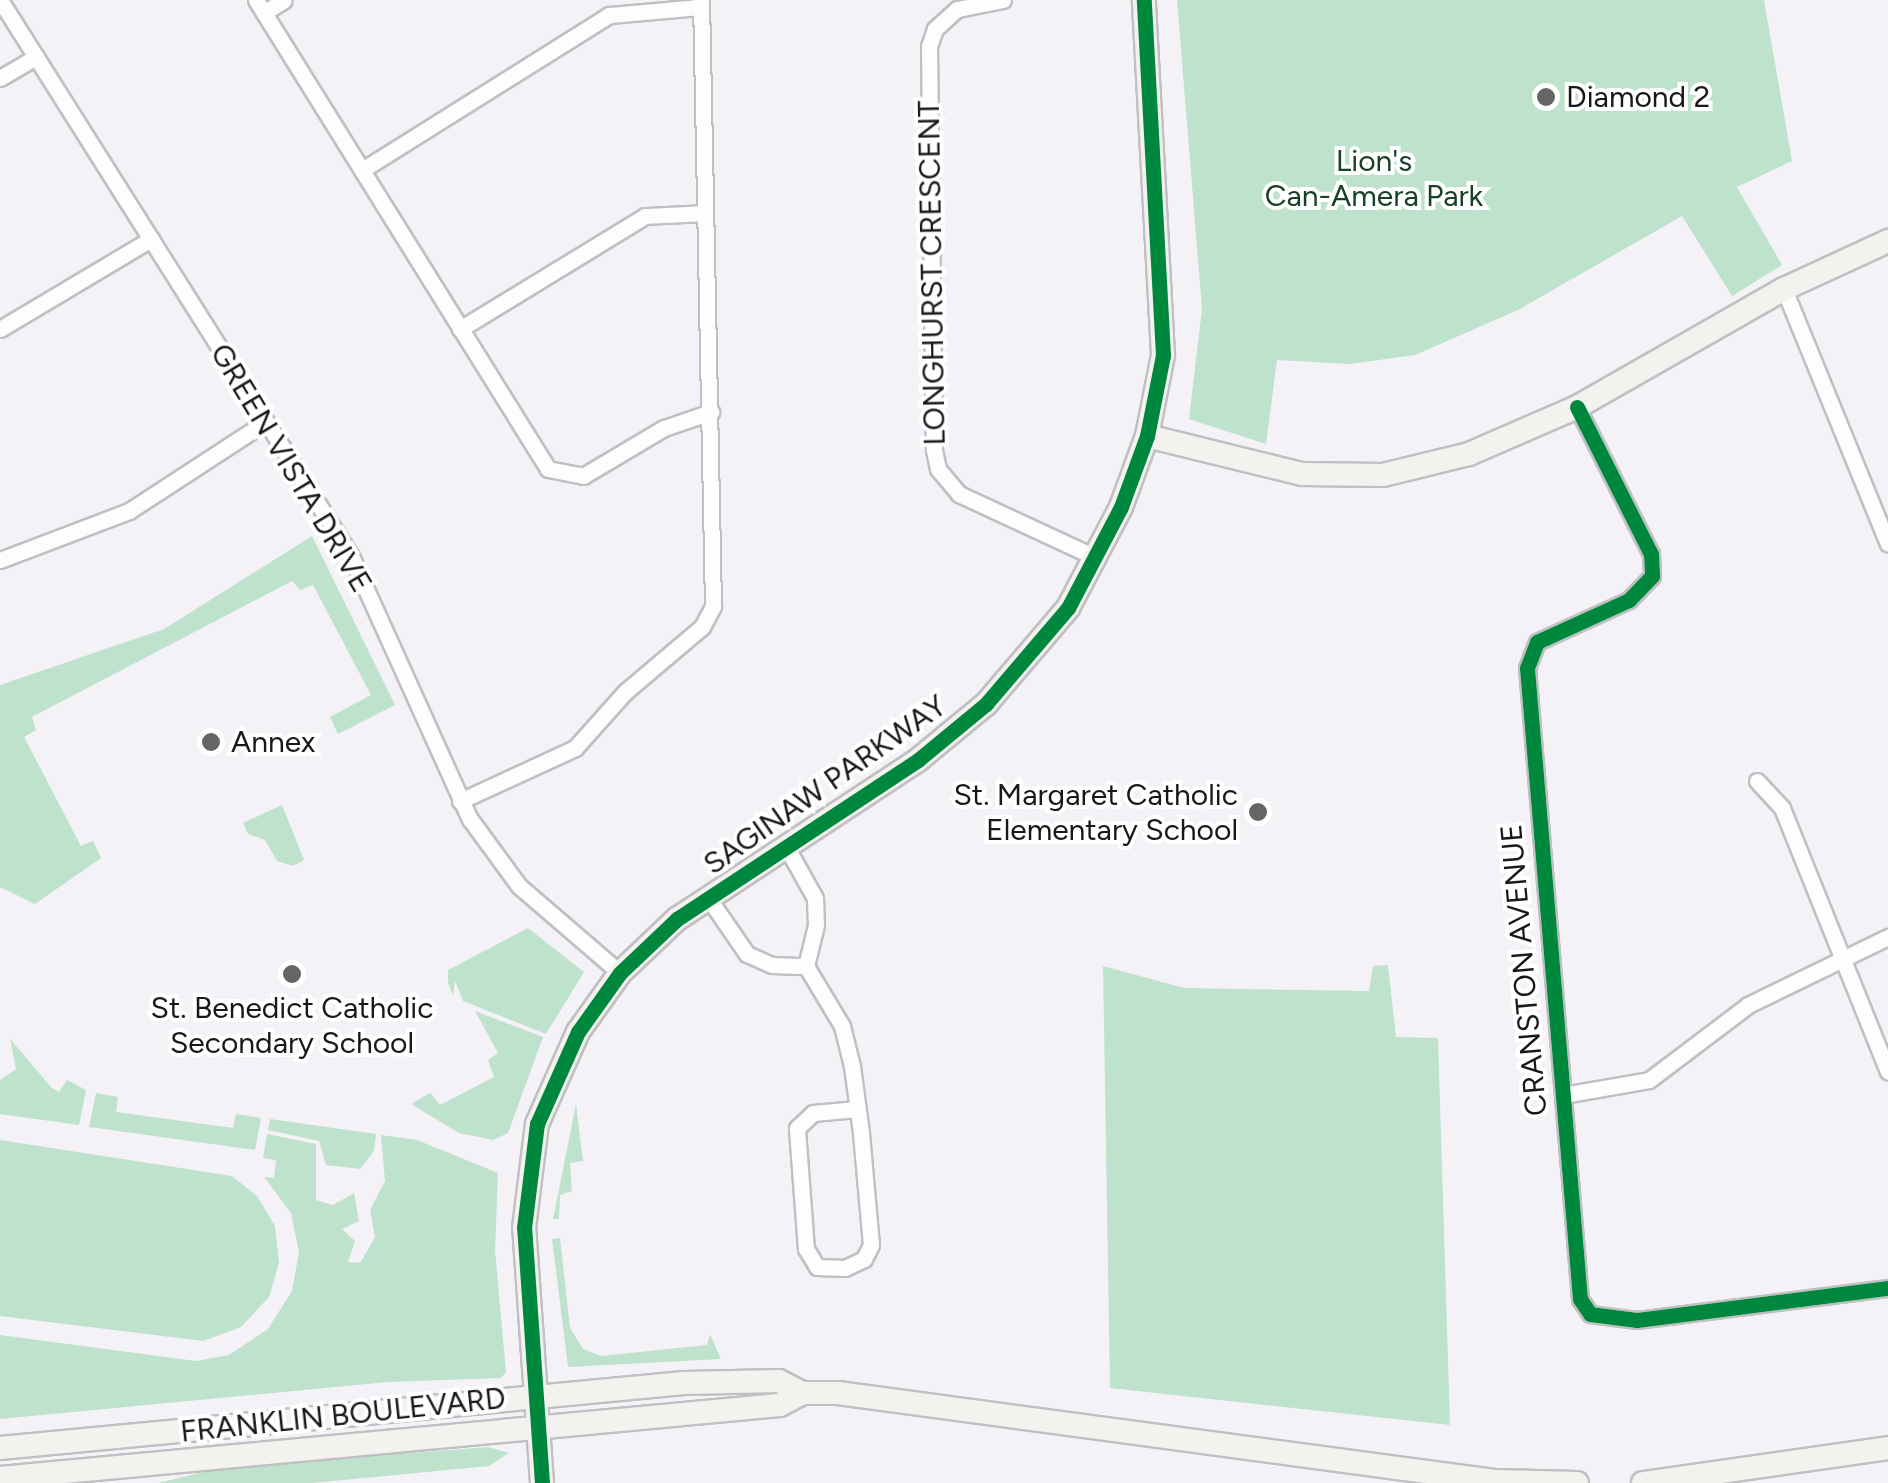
<!DOCTYPE html>
<html>
<head>
<meta charset="utf-8">
<style>
  body { margin:0 }
  #map { position:relative; width:1888px; height:1483px; overflow:hidden; background:#f4f2f6; font-family:Figtree,sans-serif }
  div>[style] { position:absolute }
  .green>* { inset:0; background:#bfe2cc }
  .roads { filter:drop-shadow(2px 0 #c0bfc2) drop-shadow(-2px 0 #c0bfc2) drop-shadow(0 2px #c0bfc2) drop-shadow(0 -2px #c0bfc2) }
  .street>* { height:15px; margin:-7.5px; padding:0 7.5px; transform-origin:7.5px; border-radius:7.5px; background:#fdfdfe }
  .secondary>* { height:22px; margin:-11px; padding:0 11px; transform-origin:11px; border-radius:11px; background:#f4f2ef }
  .cycleway>* { height:15px; margin:-7.5px; padding:0 7.5px; transform-origin:7.5px; border-radius:7.5px; background:#00873e }
  .dots>* { width:28px; height:28px; translate:-50% -50%; box-sizing:border-box; border:5px solid #fff; border-radius:50% }
  span { translate:-50% -50%; white-space:nowrap; text-align:center; line-height:1.15; -webkit-text-stroke:8px #fff; paint-order:stroke }
  .poi-label { font-size:30px; color:#19171a }
  .left { translate:0 -50%; text-align:left }
  .right { translate:-100% -50%; text-align:right }
  .park-label { font-size:30px; color:#184028 }
  .street-label { font-size:30px; color:#19171a }
</style>
</head>
<body>
<div id="map">
  <div class="green">
    <div style="clip-path:polygon(1177px 0,1764px 0,1792px 161px,1737px 187px,1782px 265px,1732px 296px,1682px 216px,1518px 310px,1415px 355px,1350px 364px,1277px 360px,1266px 444px,1189px 419px,1202px 309px)"></div>
    <div style="clip-path:polygon(312px 536px,395px 705px,338px 734px,330px 717px,371px 695px,313px 585px,300px 590px,292px 581px,32px 717px,36px 730px,24px 737px,81px 846px,93px 841px,101px 858px,35px 904px,0 887px,0 685px,164px 629px)"></div>
    <div style="clip-path:polygon(282px 805px,304px 860px,293px 866px,277px 861px,265px 840px,248px 834px,243px 823px)"></div>
    <div style="clip-path:polygon(528px 928px,584px 972px,546px 1034px,463px 1001px,455px 981px,453px 996px,448px 983px,448px 970px)"></div>
    <div style="clip-path:polygon(1388px 965px,1396px 1037px,1438px 1038px,1450px 1425px,1110px 1388px,1103px 966px,1184px 988px,1369px 991px,1373px 966px)"></div>
    <div style="clip-path:polygon(475px 1011px,543px 1037px,508px 1133px,493px 1140px,459px 1133px,411px 1104px,430px 1093px,440px 1105px,494px 1077px,488px 1060px,498px 1053px)"></div>
    <div style="clip-path:polygon(10px 1039px,52px 1088px,59px 1092px,67px 1080px,86px 1090px,79px 1125px,0 1114px,0 1080px,16px 1069px)"></div>
    <div style="clip-path:polygon(96px 1093px,118px 1097px,116px 1112px,233px 1128px,236px 1114px,261px 1118px,255px 1150px,89px 1127px)"></div>
    <div style="clip-path:polygon(576px 1104px,583px 1161px,570px 1163px,572px 1191px,560px 1195px,559px 1219px,553px 1219px)"></div>
    <div style="clip-path:polygon(270px 1119px,376px 1134px,374px 1151px,360px 1169px,326px 1165px,319px 1141px,268px 1130px)"></div>
    <div style="clip-path:polygon(267px 1134px,316px 1144px,316px 1200px,333px 1205px,354px 1193px,359px 1221px,342px 1229px,355px 1241px,348px 1262px,360px 1263px,375px 1237px,370px 1210px,385px 1181px,381px 1135px,417px 1140px,498px 1173px,495px 1250px,506px 1372px,501px 1378px,388px 1382px,0 1419px,0 1335px,196px 1361px,229px 1355px,268px 1329px,292px 1291px,299px 1252px,291px 1213px,264px 1177px,274px 1178px,276px 1160px,263px 1158px)"></div>
    <div style="clip-path:polygon(0 1140px,232px 1176px,257px 1196px,275px 1226px,279px 1263px,269px 1297px,241px 1327px,203px 1341px,0 1316px)"></div>
    <div style="clip-path:polygon(560px 1238px,570px 1328px,583px 1349px,601px 1356px,707px 1345px,710px 1334px,721px 1359px,568px 1367px,552px 1239px)"></div>
    <div style="clip-path:polygon(488px 1447px,509px 1453px,489px 1466px,312px 1483px,159px 1483px,218px 1468px)"></div>
  </div>
  <div class="roads">
    <div class="street">
      <div style="left:0;top:0;width:658px;rotate:57.74deg"></div>
      <div style="left:351px;top:556px;width:289px;rotate:65.7deg"></div>
      <div style="left:470px;top:819px;width:83px;rotate:53.8deg"></div>
      <div style="left:519px;top:886px;width:133px;rotate:40.7deg"></div>
      <div style="left:256px;top:0;width:552px;rotate:58.09deg"></div>
      <div style="left:548px;top:469px;width:36px;rotate:11deg"></div>
      <div style="left:583px;top:476px;width:94px;rotate:-30.7deg"></div>
      <div style="left:664px;top:428px;width:50px;rotate:-18.8deg"></div>
      <div style="left:1003px;top:0;width:47px;rotate:168.9deg"></div>
      <div style="left:957px;top:9px;width:30px;rotate:138deg"></div>
      <div style="left:935px;top:29px;width:18px;rotate:109deg"></div>
      <div style="left:929px;top:46px;width:404px;rotate:89.3deg"></div>
      <div style="left:934px;top:450px;width:19px;rotate:78deg"></div>
      <div style="left:938px;top:469px;width:33px;rotate:50deg"></div>
      <div style="left:959px;top:494px;width:152px;rotate:24.9deg"></div>
      <div style="left:265px;top:12px;width:22px;rotate:-32deg"></div>
      <div style="left:0;top:78px;width:42px;rotate:-30.3deg"></div>
      <div style="left:362px;top:170px;width:292px;rotate:-32.1deg"></div>
      <div style="left:609px;top:15px;width:92px;rotate:-5deg"></div>
      <div style="left:1784px;top:289px;width:275px;rotate:67.8deg"></div>
      <div style="left:0;top:329px;width:176px;rotate:-30.8deg"></div>
      <div style="left:460px;top:329px;width:217px;rotate:-31.4deg"></div>
      <div style="left:645px;top:216px;width:59px;rotate:-2.9deg"></div>
      <div style="left:1577px;top:407px;width:165px;rotate:63.3deg"></div>
      <div style="left:1651px;top:554px;width:22px;rotate:87deg"></div>
      <div style="left:1652px;top:576px;width:33px;rotate:134deg"></div>
      <div style="left:1629px;top:600px;width:101px;rotate:155.5deg"></div>
      <div style="left:1537px;top:642px;width:28px;rotate:111deg"></div>
      <div style="left:1527px;top:668px;width:633px;rotate:85.2deg"></div>
      <div style="left:1580px;top:1299px;width:18px;rotate:56deg"></div>
      <div style="left:1590px;top:1314px;width:47px;rotate:7.3deg"></div>
      <div style="left:1637px;top:1320px;width:253px;rotate:-7.3deg"></div>
      <div style="left:0;top:560px;width:138px;rotate:-20.8deg"></div>
      <div style="left:129px;top:511px;width:161px;rotate:-33.1deg"></div>
      <div style="left:1757px;top:781px;width:37px;rotate:47deg"></div>
      <div style="left:1782px;top:808px;width:284px;rotate:68.1deg"></div>
      <div style="left:460px;top:801px;width:127px;rotate:-24.7deg"></div>
      <div style="left:575px;top:748px;width:75px;rotate:-48.2deg"></div>
      <div style="left:625px;top:692px;width:101px;rotate:-40.2deg"></div>
      <div style="left:702px;top:627px;width:24px;rotate:-62deg"></div>
      <div style="left:713px;top:606px;width:606px;rotate:-91.13deg"></div>
      <div style="left:787px;top:848px;width:57px;rotate:60.8deg"></div>
      <div style="left:815px;top:898px;width:27px;rotate:88deg"></div>
      <div style="left:816px;top:925px;width:42px;rotate:103.7deg"></div>
      <div style="left:806px;top:966px;width:70px;rotate:59deg"></div>
      <div style="left:842px;top:1026px;width:41px;rotate:76deg"></div>
      <div style="left:852px;top:1066px;width:68px;rotate:82.3deg"></div>
      <div style="left:861px;top:1133px;width:112px;rotate:84.9deg"></div>
      <div style="left:871px;top:1245px;width:16px;rotate:117deg"></div>
      <div style="left:864px;top:1259px;width:21px;rotate:155deg"></div>
      <div style="left:845px;top:1268px;width:28px;rotate:-178deg"></div>
      <div style="left:817px;top:1267px;width:21px;rotate:-121deg"></div>
      <div style="left:806px;top:1249px;width:121px;rotate:-94.3deg"></div>
      <div style="left:797px;top:1128px;width:22px;rotate:-43deg"></div>
      <div style="left:813px;top:1113px;width:44px;rotate:-5.2deg"></div>
      <div style="left:709px;top:899px;width:67px;rotate:55.4deg"></div>
      <div style="left:747px;top:954px;width:27px;rotate:24deg"></div>
      <div style="left:772px;top:965px;width:34px;rotate:2deg"></div>
      <div style="left:1563px;top:1095px;width:87px;rotate:-9.9deg"></div>
      <div style="left:1649px;top:1080px;width:124px;rotate:-37.1deg"></div>
      <div style="left:1748px;top:1005px;width:156px;rotate:-25.9deg"></div>
    </div>
    <div class="secondary">
      <div style="left:1147px;top:436px;width:160px;rotate:13.8deg"></div>
      <div style="left:1302px;top:474px;width:81px;rotate:0.7deg"></div>
      <div style="left:1383px;top:475px;width:89px;rotate:-13.7deg"></div>
      <div style="left:1469px;top:454px;width:118px;rotate:-23.5deg"></div>
      <div style="left:1577px;top:407px;width:238px;rotate:-29.7deg"></div>
      <div style="left:1784px;top:289px;width:115px;rotate:-24.8deg"></div>
      <div style="left:0;top:1448px;width:687px;rotate:-5.43deg"></div>
      <div style="left:684px;top:1383px;width:95px;rotate:-1.2deg"></div>
      <div style="left:779px;top:1381px;width:27px;rotate:27deg"></div>
      <div style="left:0;top:1478px;width:783px;rotate:-5.35deg"></div>
      <div style="left:780px;top:1405px;width:26px;rotate:-28deg"></div>
      <div style="left:803px;top:1393px;width:35px"></div>
      <div style="left:838px;top:1393px;width:662px;rotate:7.64deg"></div>
      <div style="left:1494px;top:1481px;width:83px;rotate:1.4deg"></div>
      <div style="left:542px;top:1483px;width:256px;rotate:-94deg"></div>
      <div style="left:524px;top:1228px;width:105px;rotate:-82.9deg"></div>
      <div style="left:537px;top:1124px;width:101px;rotate:-66deg"></div>
      <div style="left:578px;top:1032px;width:72px;rotate:-54.6deg"></div>
      <div style="left:620px;top:973px;width:79px;rotate:-43.5deg"></div>
      <div style="left:677px;top:919px;width:289px;rotate:-33.4deg"></div>
      <div style="left:918px;top:760px;width:88px;rotate:-39.5deg"></div>
      <div style="left:986px;top:704px;width:126px;rotate:-49.5deg"></div>
      <div style="left:1068px;top:608px;width:114px;rotate:-62.3deg"></div>
      <div style="left:1121px;top:507px;width:76px;rotate:-69.9deg"></div>
      <div style="left:1147px;top:436px;width:83px;rotate:-78.8deg"></div>
      <div style="left:1163px;top:355px;width:356px;rotate:-93.1deg"></div>
      <div style="left:1643px;top:1483px;width:247px;rotate:-8.1deg"></div>
    </div>
  </div>
  <div class="cycleway">
    <div style="left:1577px;top:407px;width:165px;rotate:63.3deg"></div>
    <div style="left:1651px;top:554px;width:22px;rotate:87deg"></div>
    <div style="left:1652px;top:576px;width:33px;rotate:134deg"></div>
    <div style="left:1629px;top:600px;width:101px;rotate:155.5deg"></div>
    <div style="left:1537px;top:642px;width:28px;rotate:111deg"></div>
    <div style="left:1527px;top:668px;width:633px;rotate:85.2deg"></div>
    <div style="left:1580px;top:1299px;width:18px;rotate:56deg"></div>
    <div style="left:1590px;top:1314px;width:47px;rotate:7.3deg"></div>
    <div style="left:1637px;top:1320px;width:253px;rotate:-7.3deg"></div>
    <div style="left:542px;top:1483px;width:256px;rotate:-94deg"></div>
    <div style="left:524px;top:1228px;width:105px;rotate:-82.9deg"></div>
    <div style="left:537px;top:1124px;width:101px;rotate:-66deg"></div>
    <div style="left:578px;top:1032px;width:72px;rotate:-54.6deg"></div>
    <div style="left:620px;top:973px;width:79px;rotate:-43.5deg"></div>
    <div style="left:677px;top:919px;width:289px;rotate:-33.4deg"></div>
    <div style="left:918px;top:760px;width:88px;rotate:-39.5deg"></div>
    <div style="left:986px;top:704px;width:126px;rotate:-49.5deg"></div>
    <div style="left:1068px;top:608px;width:114px;rotate:-62.3deg"></div>
    <div style="left:1121px;top:507px;width:76px;rotate:-69.9deg"></div>
    <div style="left:1147px;top:436px;width:83px;rotate:-78.8deg"></div>
    <div style="left:1163px;top:355px;width:356px;rotate:-93.1deg"></div>
  </div>
  <div class="dots">
    <div style="left:1546px;top:97px;background:#666467"></div>
    <div style="left:211px;top:742px;background:#666467"></div>
    <div style="left:1258px;top:812px;background:#666467"></div>
    <div style="left:292px;top:974px;background:#666467"></div>
  </div>
  <div class="poi-label">
    <span class="left" style="left:1566px;top:97px">Diamond 2</span>
    <span class="left" style="left:231px;top:742px">Annex</span>
    <span class="right" style="left:1238px;top:812px">St. Margaret Catholic<br>Elementary School</span>
    <span style="left:292px;top:1025px">St. Benedict Catholic<br>Secondary School</span>
  </div>
  <div class="park-label">
    <span style="left:1374px;top:178px">Lion's<br>Can-Amera Park</span>
  </div>
  <div class="street-label">
    <span style="left:932px;top:273px;rotate:-91deg">LONGHURST CRESCENT</span>
    <span style="left:291px;top:468px;rotate:59deg">GREEN VISTA DRIVE</span>
    <span style="left:825px;top:785px;rotate:-35deg">SAGINAW PARKWAY</span>
    <span style="left:1524px;top:970px;rotate:-95deg">CRANSTON AVENUE</span>
    <span style="left:343px;top:1415px;rotate:-6deg">FRANKLIN BOULEVARD</span>
  </div>
</div>
</body>
</html>
